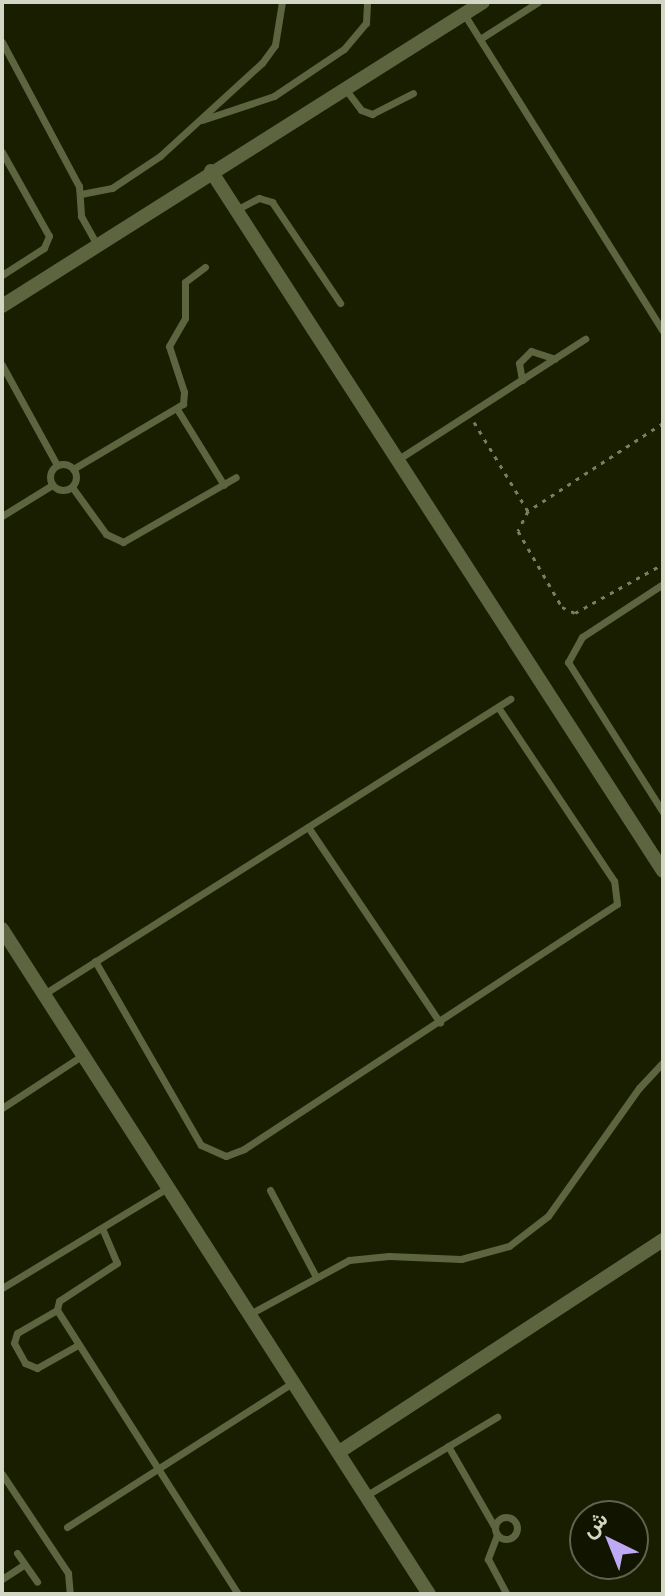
<!DOCTYPE html>
<html>
<head>
<meta charset="utf-8">
<style>
  body { margin:0 }
  #map { position:relative; width:665px; height:1596px; overflow:hidden; background:#1a1e01; font-family:"Golos Text",Vazirmatn,sans-serif }
  div>[style] { position:absolute }
  .path>* { height:3px; margin-top:-1.5px; transform-origin:0; background:repeating-linear-gradient(90deg,#7a7e67 0 4px,transparent 0 10px) }
  .service>* { height:7px; margin:-3.5px; padding:0 3.5px; transform-origin:3.5px; border-radius:3.5px; background:#5d6440 }
  .service>.ring { margin:-3.5px; padding:0; box-sizing:content-box; background:none; border:7px solid #5d6440; border-radius:50% }
  .minor>* { height:14px; margin:-7px; padding:0 7px; transform-origin:7px; border-radius:7px; background:#5d6440 }
  span { translate:-50% -50%; white-space:nowrap; text-align:center; line-height:1.15; -webkit-text-stroke:8px #111500; paint-order:stroke }
  .frame { position:absolute; inset:0; border:4px solid #d2d6c4; pointer-events:none }
  .north { position:absolute; left:569px; top:1500px; width:80px; height:80px; box-sizing:border-box; background:#111500; border:2px solid #5e624e; border-radius:50%; rotate:317deg; font-size:22px; font-weight:700; line-height:32px; text-align:center; color:#d2d6c4 }
  .north::after { content:''; display:block; margin:auto; width:28px; height:36px; background:#bea9f4; clip-path:polygon(50% 0,100% 100%,50% 72%,0 100%) }
</style>
</head>
<body>
<div id="map">
  <div class="path">
    <div style="left:474px;top:422px;width:104px;rotate:58.8deg"></div>
    <div style="left:663px;top:423px;width:161px;rotate:146.9deg"></div>
    <div style="left:528px;top:511px;width:22px;rotate:117deg"></div>
    <div style="left:518px;top:531px;width:88px;rotate:59.9deg"></div>
    <div style="left:562px;top:607px;width:14px;rotate:25deg"></div>
    <div style="left:575px;top:613px;width:101px;rotate:-29.1deg"></div>
  </div>
  <div class="service">
    <div style="left:464px;top:14px;width:374px;rotate:57.9deg"></div>
    <div style="left:480px;top:39px;width:69px;rotate:-32.5deg"></div>
    <div style="left:2px;top:42px;width:163px;rotate:61.9deg"></div>
    <div style="left:79px;top:186px;width:30px;rotate:86deg"></div>
    <div style="left:81px;top:216px;width:33px;rotate:61deg"></div>
    <div style="left:346px;top:90px;width:25px;rotate:53deg"></div>
    <div style="left:361px;top:110px;width:12px;rotate:20deg"></div>
    <div style="left:372px;top:114px;width:46px;rotate:-27.1deg"></div>
    <div style="left:202px;top:120px;width:76px;rotate:-18.4deg"></div>
    <div style="left:274px;top:96px;width:84px;rotate:-33.9deg"></div>
    <div style="left:344px;top:49px;width:34px;rotate:-50deg"></div>
    <div style="left:366px;top:23px;width:21px;rotate:-87deg"></div>
    <div style="left:2px;top:152px;width:96px;rotate:60.8deg"></div>
    <div style="left:49px;top:236px;width:13px;rotate:113deg"></div>
    <div style="left:44px;top:248px;width:50px;rotate:147.3deg"></div>
    <div style="left:81px;top:194px;width:32px;rotate:-11deg"></div>
    <div style="left:112px;top:188px;width:58px;rotate:-33.7deg"></div>
    <div style="left:160px;top:156px;width:138px;rotate:-42.4deg"></div>
    <div style="left:262px;top:63px;width:22px;rotate:-54deg"></div>
    <div style="left:275px;top:45px;width:44px;rotate:-80.8deg"></div>
    <div style="left:236px;top:210px;width:26px;rotate:-28deg"></div>
    <div style="left:259px;top:198px;width:14px;rotate:17deg"></div>
    <div style="left:272px;top:202px;width:122px;rotate:56deg"></div>
    <div style="left:2px;top:365px;width:114px;rotate:61.2deg"></div>
    <div style="left:522px;top:380px;width:17px;rotate:-100deg"></div>
    <div style="left:519px;top:363px;width:17px;rotate:-45deg"></div>
    <div style="left:531px;top:351px;width:25px;rotate:18deg"></div>
    <div style="left:177px;top:409px;width:89px;rotate:58.3deg"></div>
    <div style="left:397px;top:460px;width:224px;rotate:-32.8deg"></div>
    <div class="ring" style="left:50px;top:464px;width:19px;height:19px"></div>
    <div style="left:73px;top:469px;width:128px;rotate:-30.6deg"></div>
    <div style="left:183px;top:404px;width:12px;rotate:-85deg"></div>
    <div style="left:184px;top:392px;width:48px;rotate:-108.1deg"></div>
    <div style="left:169px;top:346px;width:32px;rotate:-60deg"></div>
    <div style="left:185px;top:318px;width:36px;rotate:-90deg"></div>
    <div style="left:185px;top:282px;width:25px;rotate:-37deg"></div>
    <div style="left:72px;top:487px;width:58px;rotate:54.1deg"></div>
    <div style="left:106px;top:534px;width:19px;rotate:25deg"></div>
    <div style="left:123px;top:542px;width:130px;rotate:-29.9deg"></div>
    <div style="left:2px;top:516px;width:59px;rotate:-31.8deg"></div>
    <div style="left:663px;top:584px;width:97px;rotate:146.8deg"></div>
    <div style="left:582px;top:637px;width:29px;rotate:119deg"></div>
    <div style="left:568px;top:662px;width:178px;rotate:57.7deg"></div>
    <div style="left:308px;top:827px;width:236px;rotate:56deg"></div>
    <div style="left:95px;top:961px;width:212px;rotate:60.1deg"></div>
    <div style="left:201px;top:1145px;width:27px;rotate:24deg"></div>
    <div style="left:226px;top:1156px;width:19px;rotate:-21deg"></div>
    <div style="left:244px;top:1149px;width:446px;rotate:-33.3deg"></div>
    <div style="left:617px;top:904px;width:23px;rotate:-97deg"></div>
    <div style="left:614px;top:881px;width:209px;rotate:-123.7deg"></div>
    <div style="left:44px;top:994px;width:552px;rotate:-32.34deg"></div>
    <div style="left:2px;top:1108px;width:97px;rotate:-33.2deg"></div>
    <div style="left:270px;top:1190px;width:96px;rotate:62.1deg"></div>
    <div style="left:102px;top:1228px;width:38px;rotate:67deg"></div>
    <div style="left:117px;top:1263px;width:69px;rotate:146.8deg"></div>
    <div style="left:59px;top:1301px;width:9px;rotate:103deg"></div>
    <div style="left:57px;top:1310px;width:337px;rotate:57.5deg"></div>
    <div style="left:2px;top:1288px;width:195px;rotate:-31.2deg"></div>
    <div style="left:57px;top:1310px;width:46px;rotate:150.1deg"></div>
    <div style="left:17px;top:1333px;width:10px;rotate:107deg"></div>
    <div style="left:14px;top:1343px;width:23px;rotate:61deg"></div>
    <div style="left:25px;top:1363px;width:13px;rotate:23deg"></div>
    <div style="left:37px;top:1368px;width:47px;rotate:-29.3deg"></div>
    <div style="left:250px;top:1314px;width:113px;rotate:-28.6deg"></div>
    <div style="left:349px;top:1260px;width:40px;rotate:-5.7deg"></div>
    <div style="left:389px;top:1256px;width:72px;rotate:2.4deg"></div>
    <div style="left:461px;top:1259px;width:50px;rotate:-15.2deg"></div>
    <div style="left:509px;top:1246px;width:49px;rotate:-37.6deg"></div>
    <div style="left:548px;top:1216px;width:157px;rotate:-54.6deg"></div>
    <div style="left:639px;top:1088px;width:35px;rotate:-47deg"></div>
    <div style="left:448px;top:1446px;width:92px;rotate:60.1deg"></div>
    <div style="left:2px;top:1474px;width:119px;rotate:56.3deg"></div>
    <div style="left:68px;top:1573px;width:21px;rotate:85deg"></div>
    <div style="left:367px;top:1495px;width:152px;rotate:-31deg"></div>
    <div class="ring" style="left:495px;top:1517px;width:15px;height:15px"></div>
    <div style="left:67px;top:1527px;width:269px;rotate:-32.6deg"></div>
    <div style="left:497px;top:1535px;width:26px;rotate:111deg"></div>
    <div style="left:488px;top:1559px;width:40px;rotate:62deg"></div>
    <div style="left:17px;top:1553px;width:35px;rotate:55deg"></div>
    <div style="left:2px;top:1579px;width:27px;rotate:-33deg"></div>
  </div>
  <div class="minor">
    <div style="left:211px;top:171px;width:833px;rotate:57.15deg"></div>
    <div style="left:2px;top:306px;width:569px;rotate:-32.29deg"></div>
    <div style="left:2px;top:929px;width:790px;rotate:57.3deg"></div>
    <div style="left:339px;top:1452px;width:387px;rotate:-33.2deg"></div>
  </div>
  <div class="frame"></div>
  <div class="north">ش</div>
</div>
</body>
</html>
